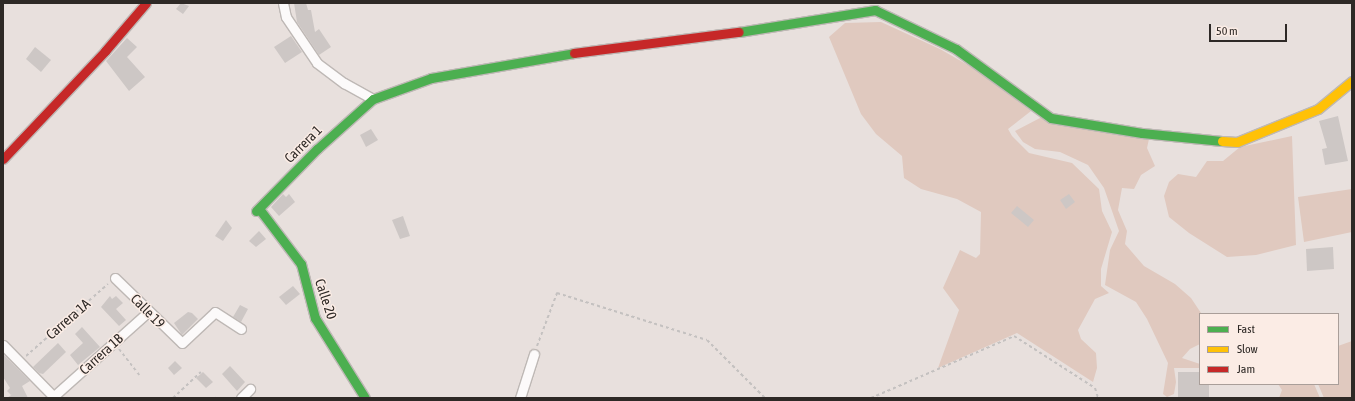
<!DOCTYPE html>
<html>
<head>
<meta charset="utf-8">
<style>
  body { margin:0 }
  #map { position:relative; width:1355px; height:401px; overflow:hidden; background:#e8e0dd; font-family:"Asap Condensed",sans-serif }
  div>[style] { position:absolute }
  .green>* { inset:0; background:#e0c9bf }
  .building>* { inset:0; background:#cdc7c5 }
  .path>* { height:2px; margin-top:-1px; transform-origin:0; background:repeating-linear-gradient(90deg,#c4c1c0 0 3px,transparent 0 6px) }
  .roads { filter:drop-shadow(1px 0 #beb8b5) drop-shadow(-1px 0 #beb8b5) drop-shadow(0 1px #beb8b5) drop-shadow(0 -1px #beb8b5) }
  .street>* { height:9px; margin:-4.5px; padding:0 4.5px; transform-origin:4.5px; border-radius:4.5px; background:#fcfafa }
  .fast>* { height:9px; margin:-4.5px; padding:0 4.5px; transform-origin:4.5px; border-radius:4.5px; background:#4caf50 }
  .slow>* { height:9px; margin:-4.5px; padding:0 4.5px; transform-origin:4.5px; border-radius:4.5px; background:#ffc107 }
  .jam>* { height:9px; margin:-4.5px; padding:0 4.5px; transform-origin:4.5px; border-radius:4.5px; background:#c62828 }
  span { translate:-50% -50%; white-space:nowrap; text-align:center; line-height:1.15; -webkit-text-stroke:3px #fbece5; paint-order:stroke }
  .street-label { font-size:14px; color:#2e2926 }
  .frame { position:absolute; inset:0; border:4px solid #2e2926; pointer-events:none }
  .legend { position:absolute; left:1199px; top:313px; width:140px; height:72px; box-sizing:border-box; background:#fbece5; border:1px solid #a99e99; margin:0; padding:5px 7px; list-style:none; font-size:12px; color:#2e2926 }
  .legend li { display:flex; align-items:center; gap:8px; height:20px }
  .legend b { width:20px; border:1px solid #a99e99 }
  .scale { position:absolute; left:1209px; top:24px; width:78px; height:18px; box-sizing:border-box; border:2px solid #2e2926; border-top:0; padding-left:5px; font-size:12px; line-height:14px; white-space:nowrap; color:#2e2926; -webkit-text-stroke:3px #fbece5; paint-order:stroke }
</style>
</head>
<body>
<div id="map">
  <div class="green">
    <div style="clip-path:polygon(881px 22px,940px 49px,973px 68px,1031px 111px,1008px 129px,1012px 136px,1029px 153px,1072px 163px,1099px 189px,1102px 211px,1112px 232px,1101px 269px,1101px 286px,1109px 293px,1095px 299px,1078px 330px,1081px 339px,1096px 353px,1097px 368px,1093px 382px,1017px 333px,938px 368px,959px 310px,943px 288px,960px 250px,976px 258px,980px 254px,981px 212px,957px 199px,921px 189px,904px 178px,902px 156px,876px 134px,861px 114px,829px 37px,845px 23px)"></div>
    <div style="clip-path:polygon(1040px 118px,1149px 139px,1147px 148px,1155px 166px,1141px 175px,1134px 189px,1122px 188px,1118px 210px,1127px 231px,1125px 244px,1144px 266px,1175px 284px,1191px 298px,1201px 313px,1200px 344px,1190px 349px,1182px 358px,1200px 364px,1200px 368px,1174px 368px,1176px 382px,1174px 394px,1167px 397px,1163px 394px,1168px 363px,1147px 319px,1136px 302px,1105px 285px,1110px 250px,1119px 231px,1104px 188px,1088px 165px,1060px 152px,1035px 149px,1023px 142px,1015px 131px)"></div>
    <div style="clip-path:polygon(1292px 136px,1296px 245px,1256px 255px,1227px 257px,1189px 233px,1169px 217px,1164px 196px,1169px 182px,1178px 174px,1196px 177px,1207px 161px,1223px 161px,1240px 147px)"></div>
    <div style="clip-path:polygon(1352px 189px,1352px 232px,1304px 242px,1298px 197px)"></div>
    <div style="clip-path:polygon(1352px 341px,1352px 398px,1324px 398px,1318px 384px,1338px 384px,1338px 346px)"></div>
    <div style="clip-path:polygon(1278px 384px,1314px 384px,1320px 398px,1279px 398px,1282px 390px)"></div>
  </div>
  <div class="building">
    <div style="clip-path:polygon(181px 3px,189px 6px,183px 14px,176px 9px)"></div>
    <div style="clip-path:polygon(294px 3px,306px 3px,308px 10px,311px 10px,315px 32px,319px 29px,331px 47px,319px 55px,297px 22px)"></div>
    <div style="clip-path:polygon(291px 36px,302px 52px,285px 63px,274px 47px)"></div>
    <div style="clip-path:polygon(127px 38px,137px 47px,127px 57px,145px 77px,129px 91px,106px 61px)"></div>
    <div style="clip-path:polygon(35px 47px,51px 60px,41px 72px,26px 59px)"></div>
    <div style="clip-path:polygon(1338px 116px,1348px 161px,1325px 165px,1322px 149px,1327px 148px,1319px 121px)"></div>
    <div style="clip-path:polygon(371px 129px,378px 140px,366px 147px,360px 135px)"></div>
    <div style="clip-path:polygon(283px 194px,286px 197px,289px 194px,295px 202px,279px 216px,271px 207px)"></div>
    <div style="clip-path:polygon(1069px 194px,1075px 202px,1066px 209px,1060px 200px)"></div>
    <div style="clip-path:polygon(1017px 206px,1034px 220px,1028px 227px,1011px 213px)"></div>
    <div style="clip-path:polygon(403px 216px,410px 236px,400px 239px,392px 220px)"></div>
    <div style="clip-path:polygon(226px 220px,232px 228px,223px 241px,215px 236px)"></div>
    <div style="clip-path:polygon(259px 231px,266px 239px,256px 247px,249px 241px)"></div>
    <div style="clip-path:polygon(1333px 247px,1334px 269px,1307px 271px,1306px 249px)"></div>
    <div style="clip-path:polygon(293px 286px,300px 294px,286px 305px,279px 297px)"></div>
    <div style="clip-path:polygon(110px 296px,112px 299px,116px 296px,123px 303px,116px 309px,126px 320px,119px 326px,101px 307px)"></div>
    <div style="clip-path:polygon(240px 305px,248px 309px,241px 322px,233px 317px)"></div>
    <div style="clip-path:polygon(188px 312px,192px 313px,198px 319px,182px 335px,174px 323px)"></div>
    <div style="clip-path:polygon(82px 327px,100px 347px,78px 365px,70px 355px,83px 343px,75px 334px)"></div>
    <div style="clip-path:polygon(58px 343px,66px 352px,43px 374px,39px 373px,33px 367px)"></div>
    <div style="clip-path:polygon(3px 354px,30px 381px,22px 386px,28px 398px,7px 398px,14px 393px,11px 395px,7px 391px,10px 388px,3px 377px)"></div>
    <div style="clip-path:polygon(175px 361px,182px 368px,174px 375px,168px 368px)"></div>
    <div style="clip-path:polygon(230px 366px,245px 382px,237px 391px,222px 374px)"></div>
    <div style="clip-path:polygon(203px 372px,213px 382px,206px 388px,196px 378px)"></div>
    <div style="clip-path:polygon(1178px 372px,1200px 372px,1200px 384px,1209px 384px,1209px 398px,1178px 398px)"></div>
  </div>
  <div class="path">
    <div style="left:537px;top:346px;width:57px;rotate:-69.3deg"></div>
    <div style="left:557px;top:293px;width:157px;rotate:17.4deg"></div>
    <div style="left:707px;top:340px;width:82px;rotate:45deg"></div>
    <div style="left:119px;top:349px;width:33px;rotate:52deg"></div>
    <div style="left:26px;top:356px;width:109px;rotate:-41.3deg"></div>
    <div style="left:214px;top:397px;width:1px;rotate:45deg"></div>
    <div style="left:173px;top:398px;width:38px;rotate:-43deg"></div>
    <div style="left:871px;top:398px;width:156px;rotate:-23.4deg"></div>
    <div style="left:1014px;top:336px;width:96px;rotate:32.7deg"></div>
    <div style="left:1095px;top:388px;width:10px;rotate:73deg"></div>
  </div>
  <div class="roads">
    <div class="street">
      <div style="left:283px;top:3px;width:14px;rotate:78deg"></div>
      <div style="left:286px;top:17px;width:55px;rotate:56deg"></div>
      <div style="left:317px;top:63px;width:34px;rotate:37deg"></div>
      <div style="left:344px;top:83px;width:33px;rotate:29deg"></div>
      <div style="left:115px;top:278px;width:93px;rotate:44.1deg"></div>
      <div style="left:182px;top:343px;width:45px;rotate:-43.2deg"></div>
      <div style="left:215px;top:312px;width:31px;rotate:33deg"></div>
      <div style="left:3px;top:345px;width:74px;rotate:45.5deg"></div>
      <div style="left:54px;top:396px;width:126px;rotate:-41.8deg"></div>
      <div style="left:241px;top:398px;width:13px;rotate:-45deg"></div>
      <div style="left:520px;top:398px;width:46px;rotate:-72.3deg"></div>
    </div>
    <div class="fast">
      <div style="left:739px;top:32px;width:138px;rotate:-9.2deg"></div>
      <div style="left:875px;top:10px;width:90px;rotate:25.7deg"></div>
      <div style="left:956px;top:49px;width:117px;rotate:36deg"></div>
      <div style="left:1051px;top:118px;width:92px;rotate:9.4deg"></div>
      <div style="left:1142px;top:133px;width:80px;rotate:5.7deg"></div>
      <div style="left:260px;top:210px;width:68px;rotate:52.8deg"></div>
      <div style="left:301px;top:264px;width:56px;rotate:75.5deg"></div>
      <div style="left:315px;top:318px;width:94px;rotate:58deg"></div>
      <div style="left:256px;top:211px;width:87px;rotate:-45.5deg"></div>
      <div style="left:317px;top:149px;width:75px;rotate:-41.8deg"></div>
      <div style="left:373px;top:99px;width:62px;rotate:-19.9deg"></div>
      <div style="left:431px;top:78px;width:145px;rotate:-9.9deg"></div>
    </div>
    <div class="slow">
      <div style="left:1222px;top:141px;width:15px;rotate:4deg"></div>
      <div style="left:1237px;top:142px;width:87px;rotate:-22.2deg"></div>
      <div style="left:1318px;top:109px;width:44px;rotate:-39.5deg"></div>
    </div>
    <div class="jam">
      <div style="left:574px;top:53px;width:166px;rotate:-7.3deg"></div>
      <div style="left:3px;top:159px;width:149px;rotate:-46.6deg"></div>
      <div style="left:105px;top:51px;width:63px;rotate:-49.5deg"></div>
    </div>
  </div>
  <div class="street-label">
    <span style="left:303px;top:144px;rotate:-45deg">Carrera 1</span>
    <span style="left:326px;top:299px;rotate:72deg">Calle 20</span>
    <span style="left:148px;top:311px;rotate:45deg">Calle 19</span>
    <span style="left:68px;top:319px;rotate:-41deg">Carrera 1A</span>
    <span style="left:101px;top:354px;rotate:-42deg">Carrera 1B</span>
  </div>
  <div class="frame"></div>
  <ul class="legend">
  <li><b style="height:5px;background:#4caf50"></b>Fast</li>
  <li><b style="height:5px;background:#ffc107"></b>Slow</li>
  <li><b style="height:5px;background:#c62828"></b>Jam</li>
  </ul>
  <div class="scale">50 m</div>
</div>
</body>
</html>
